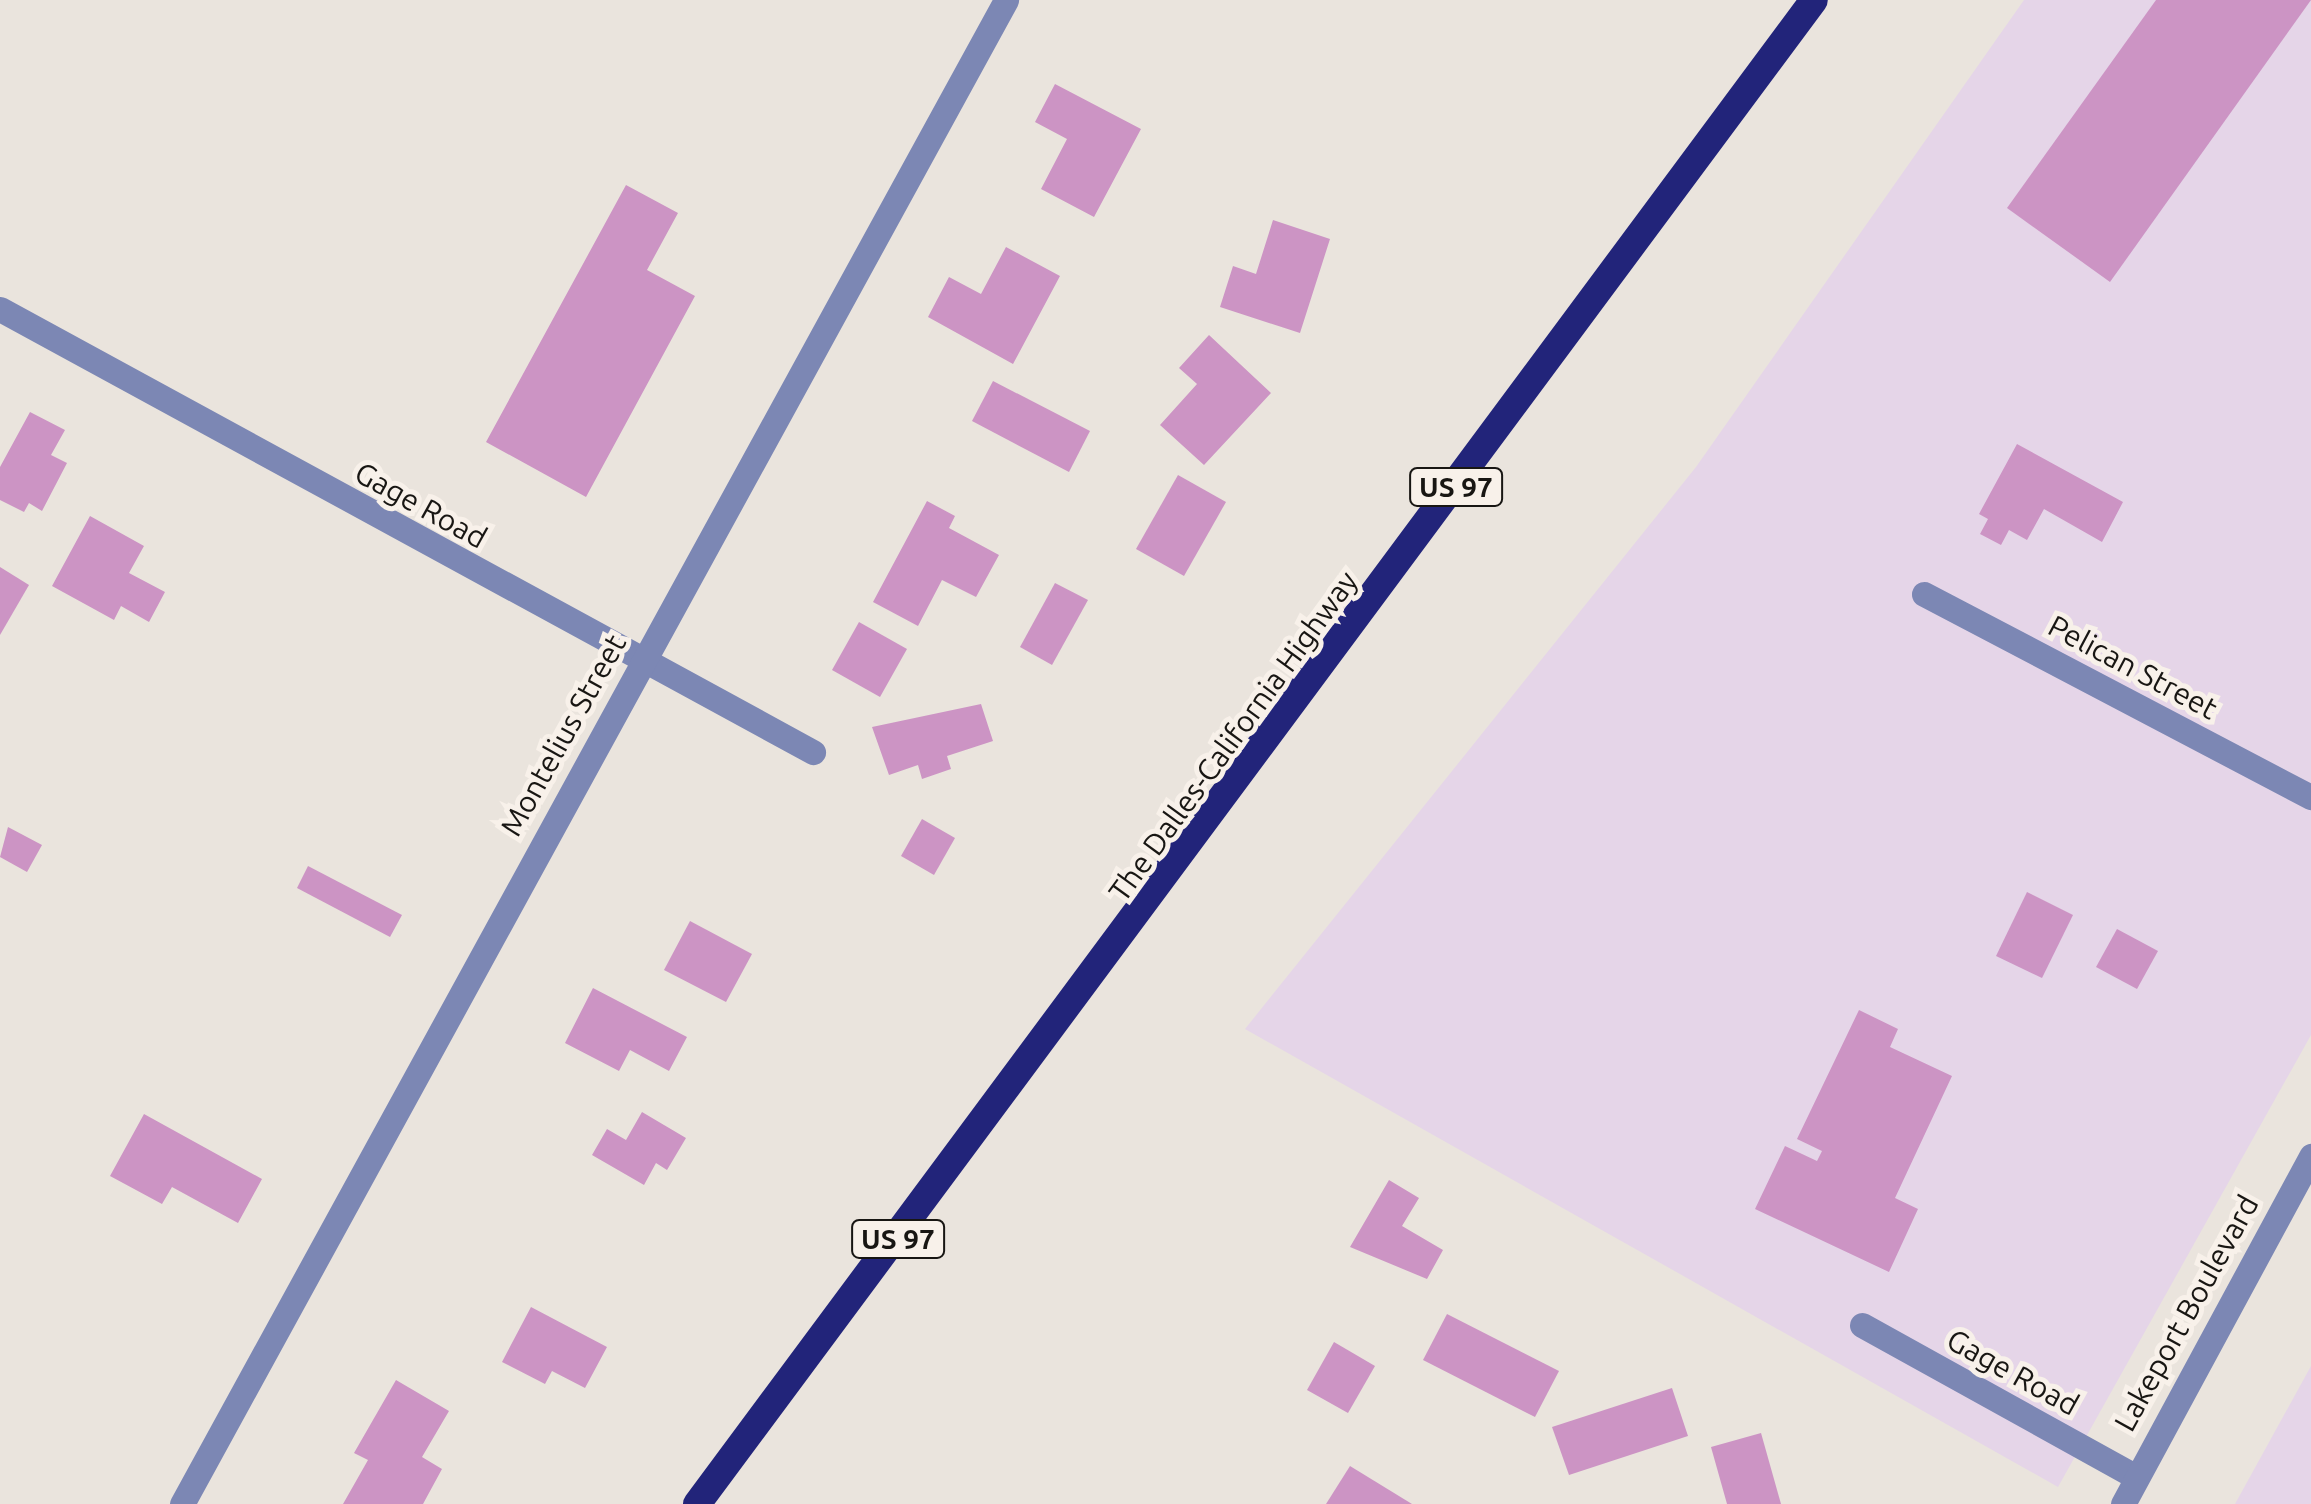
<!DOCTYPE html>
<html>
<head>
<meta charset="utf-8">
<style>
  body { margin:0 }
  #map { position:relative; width:2311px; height:1504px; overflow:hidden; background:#eae4dd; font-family:Ubuntu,sans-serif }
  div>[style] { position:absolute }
  .commercial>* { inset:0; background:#e5d5e8 }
  .building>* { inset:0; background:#cc94c4 }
  .minor>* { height:25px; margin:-12.5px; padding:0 12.5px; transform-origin:12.5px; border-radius:12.5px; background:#7c87b4 }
  .tertiary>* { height:25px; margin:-12.5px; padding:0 12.5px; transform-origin:12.5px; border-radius:12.5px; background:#7c87b4 }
  .trunk>* { height:28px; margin:-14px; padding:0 14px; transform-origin:14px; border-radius:14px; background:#22247a }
  span { translate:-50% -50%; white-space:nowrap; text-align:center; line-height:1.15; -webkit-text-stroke:10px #f8f1ea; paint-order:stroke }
  .shield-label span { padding:2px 8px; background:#f8f1ea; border:2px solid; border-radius:8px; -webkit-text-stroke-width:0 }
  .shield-label { font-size:28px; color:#181613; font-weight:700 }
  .street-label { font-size:30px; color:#181613 }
</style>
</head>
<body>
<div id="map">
  <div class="commercial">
    <div style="clip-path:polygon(2024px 0,2311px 0,2311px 1035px,2058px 1487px,1245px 1029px,1696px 467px)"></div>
    <div style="clip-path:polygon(2311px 1366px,2311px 1504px,2235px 1504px)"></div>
  </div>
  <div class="building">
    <div style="clip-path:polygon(2156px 0,2311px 0,2110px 282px,2007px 208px)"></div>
    <div style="clip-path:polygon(1055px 84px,1141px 129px,1094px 217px,1041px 189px,1067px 139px,1035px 122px)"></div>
    <div style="clip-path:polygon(626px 185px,678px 213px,647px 270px,695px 296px,586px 497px,486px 442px)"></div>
    <div style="clip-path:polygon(1273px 220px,1330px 239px,1300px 333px,1220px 307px,1233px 266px,1256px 274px)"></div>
    <div style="clip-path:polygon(1006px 247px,1060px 276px,1013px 364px,928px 317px,949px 277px,981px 294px)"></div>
    <div style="clip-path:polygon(1209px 335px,1271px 393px,1204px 465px,1160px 425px,1197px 384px,1179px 368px)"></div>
    <div style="clip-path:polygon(993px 381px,1090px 431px,1069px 472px,972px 421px)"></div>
    <div style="clip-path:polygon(30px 412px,65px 430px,51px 455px,67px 463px,42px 511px,29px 503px,24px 512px,0 500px,0 467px)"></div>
    <div style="clip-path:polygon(2017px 444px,2123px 502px,2102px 542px,2044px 509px,2027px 540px,2009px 530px,2001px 545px,1980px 534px,1988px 519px,1979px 514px)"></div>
    <div style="clip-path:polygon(1178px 475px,1226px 502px,1184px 576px,1136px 549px)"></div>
    <div style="clip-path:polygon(927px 501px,955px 516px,949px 528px,999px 555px,976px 597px,942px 580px,918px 626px,873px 602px)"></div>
    <div style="clip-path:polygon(90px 516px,144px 546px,129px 573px,165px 592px,149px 622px,121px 606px,114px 620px,52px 586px)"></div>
    <div style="clip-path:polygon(0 567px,29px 585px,0 635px)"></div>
    <div style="clip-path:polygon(1055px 583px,1088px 600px,1052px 665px,1020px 647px)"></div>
    <div style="clip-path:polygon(859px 622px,907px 649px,880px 697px,832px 670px)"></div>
    <div style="clip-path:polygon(981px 704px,993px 741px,947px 756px,951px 769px,922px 779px,918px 765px,889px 775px,872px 727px)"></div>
    <div style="clip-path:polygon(922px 819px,955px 838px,934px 875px,901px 856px)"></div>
    <div style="clip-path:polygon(8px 827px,42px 845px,27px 872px,0 857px)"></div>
    <div style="clip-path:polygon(308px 866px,402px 915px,390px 937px,297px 888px)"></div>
    <div style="clip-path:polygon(2027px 892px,2073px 915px,2042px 978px,1996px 956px)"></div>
    <div style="clip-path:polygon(690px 921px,752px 954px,726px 1002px,664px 970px)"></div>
    <div style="clip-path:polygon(2117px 929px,2158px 951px,2137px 989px,2096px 967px)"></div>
    <div style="clip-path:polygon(593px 988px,687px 1037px,669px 1071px,630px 1050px,619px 1071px,565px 1043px)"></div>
    <div style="clip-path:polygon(1859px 1010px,1898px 1029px,1890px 1047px,1952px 1076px,1895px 1198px,1918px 1209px,1889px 1272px,1755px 1209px,1785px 1146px,1817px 1161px,1822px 1151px,1797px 1139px)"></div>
    <div style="clip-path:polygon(642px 1112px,686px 1138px,667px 1170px,656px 1163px,644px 1185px,592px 1155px,607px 1129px,626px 1140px)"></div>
    <div style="clip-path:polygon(144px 1114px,262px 1179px,238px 1223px,172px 1187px,162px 1204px,110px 1176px)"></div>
    <div style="clip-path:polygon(1389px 1180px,1419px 1198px,1402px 1226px,1443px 1250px,1427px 1279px,1350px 1247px)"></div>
    <div style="clip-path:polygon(531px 1307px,607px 1347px,585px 1388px,552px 1371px,545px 1384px,502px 1362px)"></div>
    <div style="clip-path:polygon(1447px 1314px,1559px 1371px,1535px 1417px,1423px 1360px)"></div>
    <div style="clip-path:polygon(1334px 1342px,1375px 1366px,1348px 1413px,1307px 1390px)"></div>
    <div style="clip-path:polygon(396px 1380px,449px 1411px,422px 1457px,442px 1469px,423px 1504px,343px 1504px,368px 1460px,354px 1453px)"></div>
    <div style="clip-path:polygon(1672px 1388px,1688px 1436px,1569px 1475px,1552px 1427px)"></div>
    <div style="clip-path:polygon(1761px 1433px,1781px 1504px,1727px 1504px,1711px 1447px)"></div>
    <div style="clip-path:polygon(1350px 1466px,1412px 1504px,1326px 1504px)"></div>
  </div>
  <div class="minor">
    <div style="left:0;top:309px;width:926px;rotate:28.59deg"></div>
    <div style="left:1924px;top:594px;width:437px;rotate:27.7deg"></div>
    <div style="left:1862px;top:1325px;width:310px;rotate:29deg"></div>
  </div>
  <div class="tertiary">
    <div style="left:182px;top:1504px;width:1715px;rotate:-61.28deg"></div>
    <div style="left:2123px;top:1504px;width:396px;rotate:-61.6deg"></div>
  </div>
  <div class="trunk">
    <div style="left:697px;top:1504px;width:1873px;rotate:-53.4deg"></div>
  </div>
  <div class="shield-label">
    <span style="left:1456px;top:487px">US 97</span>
    <span style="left:898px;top:1239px">US 97</span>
  </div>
  <div class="street-label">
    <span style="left:421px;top:505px;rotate:29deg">Gage Road</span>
    <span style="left:2133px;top:667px;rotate:28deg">Pelican Street</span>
    <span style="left:563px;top:735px;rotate:-61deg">Montelius Street</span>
    <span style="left:1233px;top:736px;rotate:-54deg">The Dalles-California Highway</span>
    <span style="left:2186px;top:1313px;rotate:-61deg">Lakeport Boulevard</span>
    <span style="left:2013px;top:1372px;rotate:29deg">Gage Road</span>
  </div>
</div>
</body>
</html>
